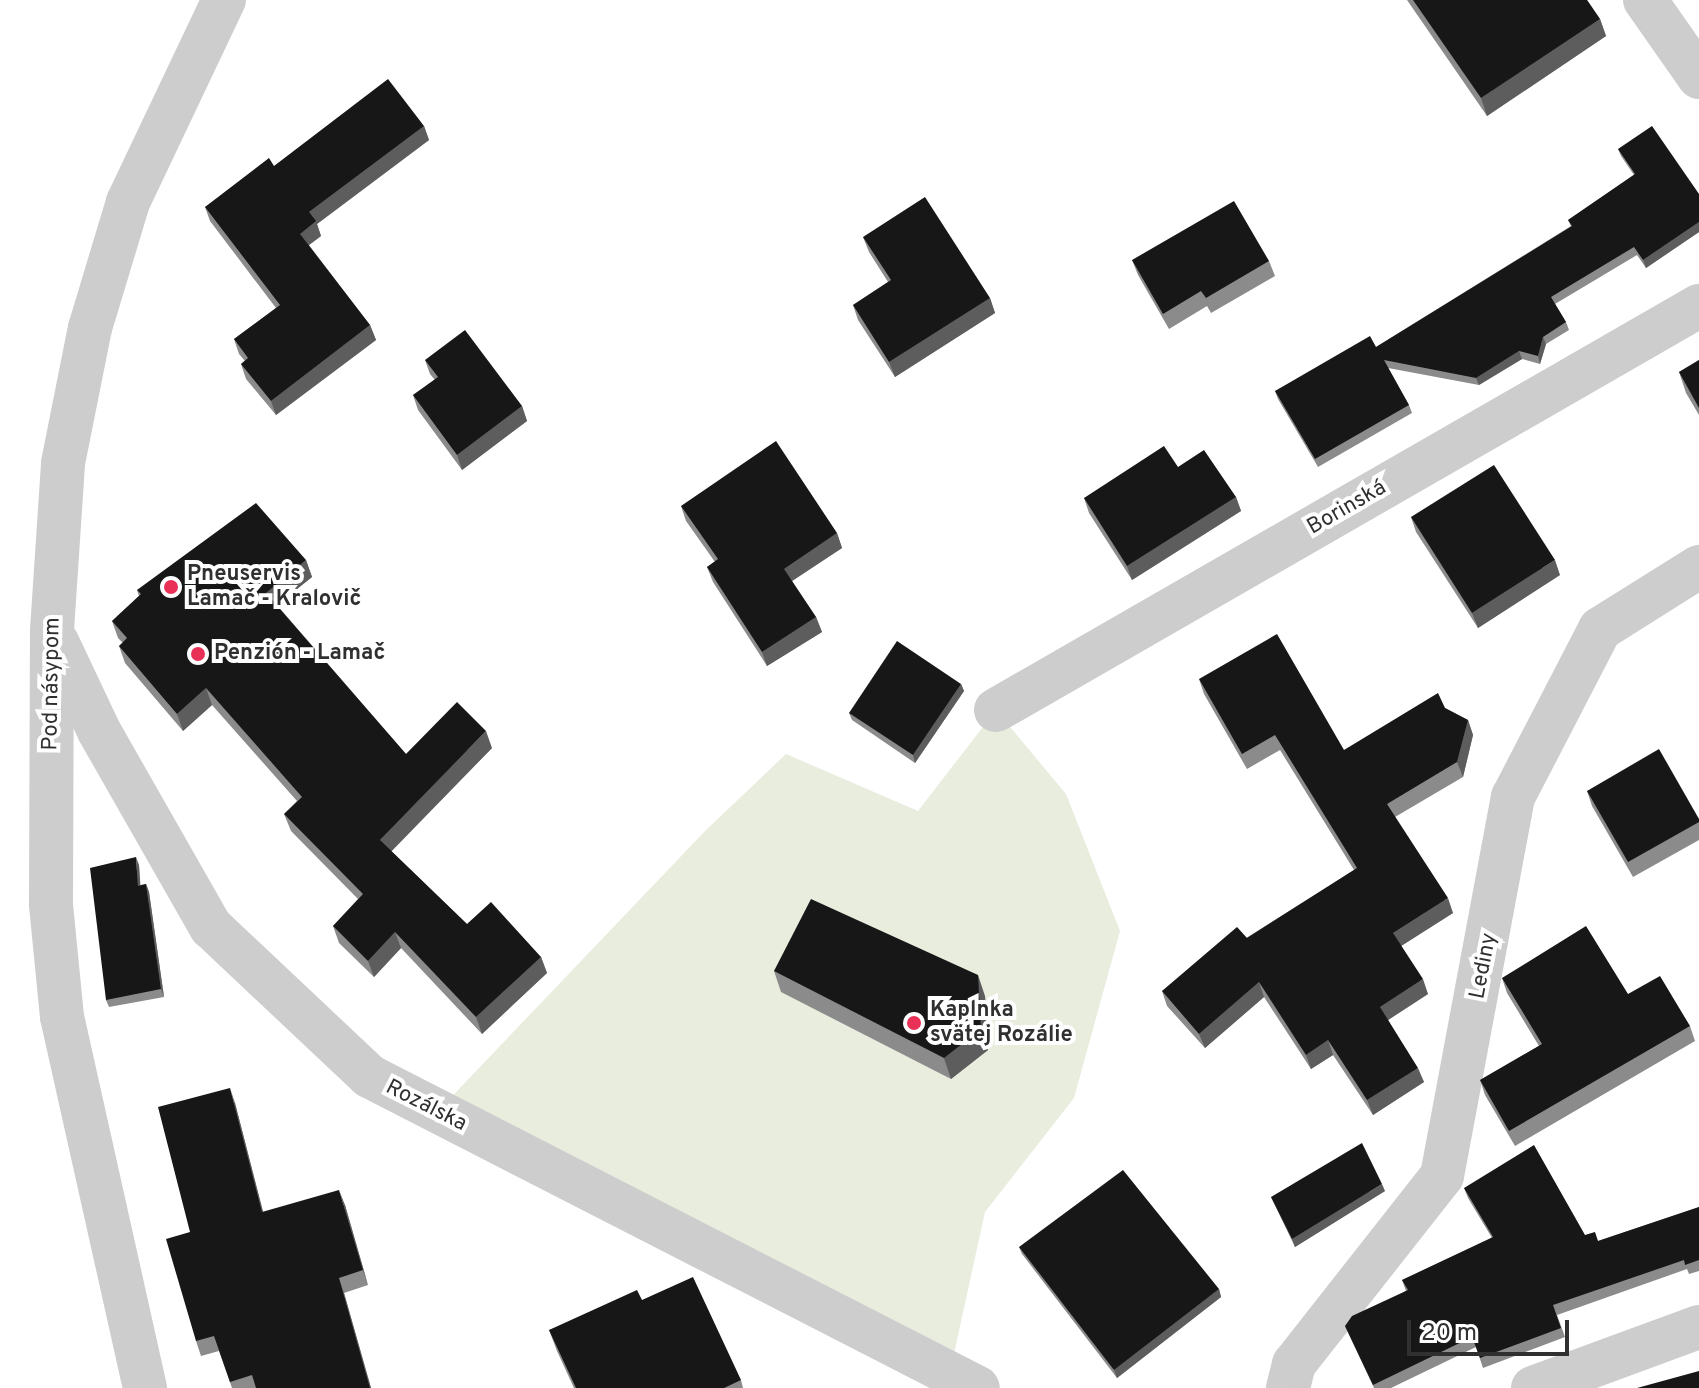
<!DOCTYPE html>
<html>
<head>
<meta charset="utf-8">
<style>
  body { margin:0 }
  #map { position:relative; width:1699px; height:1388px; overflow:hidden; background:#fff; font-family:Overpass,sans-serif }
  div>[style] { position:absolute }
  .green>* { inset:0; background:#e8edde }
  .street>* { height:44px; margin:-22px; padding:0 22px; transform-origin:22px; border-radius:22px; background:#cdcdcd }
  .wall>* { inset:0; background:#8b8b8b }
  .shaded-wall>* { inset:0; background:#5d5d5d }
  .building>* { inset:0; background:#171717 }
  .dots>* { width:22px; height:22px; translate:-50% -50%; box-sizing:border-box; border:4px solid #fff; border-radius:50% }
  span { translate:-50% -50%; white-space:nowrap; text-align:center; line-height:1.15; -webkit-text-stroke:8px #fff; paint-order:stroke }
  .street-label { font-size:22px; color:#303030 }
  .poi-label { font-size:22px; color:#303030; font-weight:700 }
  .left { translate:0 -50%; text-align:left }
  .scale { position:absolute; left:1407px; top:1320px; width:162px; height:36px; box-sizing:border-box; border:4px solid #303030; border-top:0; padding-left:10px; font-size:24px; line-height:28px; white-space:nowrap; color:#303030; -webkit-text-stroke:6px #fff; paint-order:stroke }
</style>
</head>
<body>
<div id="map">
  <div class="green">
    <div style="clip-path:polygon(996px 710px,1066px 794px,1120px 931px,1074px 1098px,985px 1212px,950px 1372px,437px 1112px,706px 830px,786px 754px,918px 811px)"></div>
  </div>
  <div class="street">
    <div style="left:1645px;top:0;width:94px;rotate:55deg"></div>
    <div style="left:57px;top:642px;width:98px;rotate:64.7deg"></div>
    <div style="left:99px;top:731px;width:226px;rotate:60.3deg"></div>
    <div style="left:211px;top:927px;width:217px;rotate:43.3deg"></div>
    <div style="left:369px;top:1076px;width:684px;rotate:27.13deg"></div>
    <div style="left:996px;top:710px;width:811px;rotate:-29.89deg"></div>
    <div style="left:145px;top:1388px;width:380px;rotate:-102.6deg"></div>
    <div style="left:62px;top:1017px;width:114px;rotate:-95.6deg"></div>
    <div style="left:51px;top:904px;width:274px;rotate:-89.8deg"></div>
    <div style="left:52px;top:630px;width:167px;rotate:-86.2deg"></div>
    <div style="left:63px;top:463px;width:138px;rotate:-78.7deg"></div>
    <div style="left:90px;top:328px;width:132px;rotate:-73.2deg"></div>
    <div style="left:128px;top:202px;width:224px;rotate:-64.6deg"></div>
    <div style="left:1288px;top:1388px;width:25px;rotate:-76deg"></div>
    <div style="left:1294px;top:1364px;width:239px;rotate:-51.8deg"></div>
    <div style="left:1442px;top:1176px;width:386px;rotate:-79.4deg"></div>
    <div style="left:1513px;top:797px;width:189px;rotate:-62.6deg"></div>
    <div style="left:1600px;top:629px;width:117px;rotate:-32.1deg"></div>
    <div style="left:1533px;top:1388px;width:177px;rotate:-20.2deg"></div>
  </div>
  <div class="wall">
    <div style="clip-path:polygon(1407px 0,1587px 0,1600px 19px,1606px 36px,1487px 116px)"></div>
    <div style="clip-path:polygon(424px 126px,429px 140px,317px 224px,321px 236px,309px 245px,370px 325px,376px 340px,276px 415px,246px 379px,241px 364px,245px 361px,239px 354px,234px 339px,276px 308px,210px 221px,205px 207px,274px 166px)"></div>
    <div style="clip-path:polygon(1618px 149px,1699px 194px,1699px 232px,1646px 268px,1637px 255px,1555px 304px,1566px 322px,1569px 330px,1546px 344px,1540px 364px,1522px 359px,1479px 385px,1388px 368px,1409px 405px,1412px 413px,1318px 467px,1278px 399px,1275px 391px,1376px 347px,1571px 226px,1568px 220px,1634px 175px,1621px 156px)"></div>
    <div style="clip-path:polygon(863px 237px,990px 298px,995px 313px,895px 377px,858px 320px,853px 305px,888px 282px,869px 252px)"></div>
    <div style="clip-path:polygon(1132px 260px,1269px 261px,1275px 276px,1211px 313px,1207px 306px,1169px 329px,1138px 275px)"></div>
    <div style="clip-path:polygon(425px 360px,522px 406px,527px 421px,462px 470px,418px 410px,413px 395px,435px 380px,430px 374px)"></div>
    <div style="clip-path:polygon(1699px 360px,1699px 415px,1686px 393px,1679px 372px)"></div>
    <div style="clip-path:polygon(1178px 467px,1236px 497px,1241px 511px,1132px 580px,1089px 513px,1084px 498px)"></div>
    <div style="clip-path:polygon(681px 506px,837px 533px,842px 548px,792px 581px,816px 617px,822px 632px,767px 666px,713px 582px,707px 567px,715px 562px,686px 521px)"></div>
    <div style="clip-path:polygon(1411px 517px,1560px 575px,1478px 628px,1416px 532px)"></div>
    <div style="clip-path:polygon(306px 560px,312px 577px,277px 605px,406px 754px,492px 748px,391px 851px,467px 924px,541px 957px,547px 973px,482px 1034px,401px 948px,374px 977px,339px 943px,333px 926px,358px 899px,291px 831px,284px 814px,297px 801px,212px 705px,183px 731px,125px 663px,119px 646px,123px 643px,118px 638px,112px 621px,139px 596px,137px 590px)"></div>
    <div style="clip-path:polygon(1199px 679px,1344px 750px,1445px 708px,1468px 720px,1473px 735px,1463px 777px,1395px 817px,1453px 913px,1401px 946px,1428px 994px,1388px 1020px,1424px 1082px,1373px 1115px,1333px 1055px,1311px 1069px,1264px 997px,1205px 1048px,1167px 1006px,1162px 991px,1354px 870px,1280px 750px,1247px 769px,1204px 694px)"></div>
    <div style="clip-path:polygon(961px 684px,964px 691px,915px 763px,852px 720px,849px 713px)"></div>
    <div style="clip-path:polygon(1587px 791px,1699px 819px,1699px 840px,1633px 877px,1592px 806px)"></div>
    <div style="clip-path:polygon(139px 865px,140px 885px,146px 884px,149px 892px,164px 997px,109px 1007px,106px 1000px)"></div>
    <div style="clip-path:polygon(774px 971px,985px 996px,988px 1050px,951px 1079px,781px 992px)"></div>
    <div style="clip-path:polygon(1502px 978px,1628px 994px,1690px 1026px,1695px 1041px,1515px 1146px,1485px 1095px,1480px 1080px,1539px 1046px,1507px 993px)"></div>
    <div style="clip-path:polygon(235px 1103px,263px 1212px,345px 1205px,368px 1285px,344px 1293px,371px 1388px,232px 1388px,219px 1351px,201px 1356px,196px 1341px,190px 1232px)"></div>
    <div style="clip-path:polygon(1464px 1188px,1598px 1241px,1699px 1207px,1699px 1271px,1689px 1274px,1687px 1269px,1557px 1315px,1565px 1337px,1483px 1368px,1476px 1347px,1391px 1388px,1374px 1388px,1345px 1326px,1406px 1291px,1402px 1280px,1492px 1238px,1468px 1198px)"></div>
    <div style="clip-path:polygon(1385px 1191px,1295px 1247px,1271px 1197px)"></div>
    <div style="clip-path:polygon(1019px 1247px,1219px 1289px,1221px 1297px,1117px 1378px,1022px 1254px)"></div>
    <div style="clip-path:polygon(642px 1300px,741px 1380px,743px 1388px,574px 1388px,557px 1351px,549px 1330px)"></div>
  </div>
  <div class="shaded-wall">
    <div style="clip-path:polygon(1600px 19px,1606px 36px,1487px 116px,1481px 98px)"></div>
    <div style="clip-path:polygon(424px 126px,429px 140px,317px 224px,321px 236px,305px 248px,300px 234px,309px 212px)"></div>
    <div style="clip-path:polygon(1699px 222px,1699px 232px,1646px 268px,1643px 260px)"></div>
    <div style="clip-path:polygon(990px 298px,995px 313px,895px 377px,889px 362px)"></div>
    <div style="clip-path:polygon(370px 325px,376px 340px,276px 415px,271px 401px)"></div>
    <div style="clip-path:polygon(1543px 337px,1546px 344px,1540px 364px,1538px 356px)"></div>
    <div style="clip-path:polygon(1519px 351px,1522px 359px,1479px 385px,1476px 378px)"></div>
    <div style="clip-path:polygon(522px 406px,527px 421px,462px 470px,457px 455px)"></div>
    <div style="clip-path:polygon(1236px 497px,1241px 511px,1132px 580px,1127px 566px)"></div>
    <div style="clip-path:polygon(837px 533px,842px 548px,789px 583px,784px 569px)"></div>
    <div style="clip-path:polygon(306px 560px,312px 577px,272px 609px,266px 593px)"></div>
    <div style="clip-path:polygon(1555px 560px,1560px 575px,1478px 628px,1472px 613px)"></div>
    <div style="clip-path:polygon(816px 617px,822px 632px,767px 666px,762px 652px)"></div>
    <div style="clip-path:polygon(961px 684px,964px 691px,915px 763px,913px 755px)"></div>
    <div style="clip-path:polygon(206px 688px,212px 705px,183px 731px,177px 714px)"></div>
    <div style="clip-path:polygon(1468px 720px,1473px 735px,1463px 777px,1457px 762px)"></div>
    <div style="clip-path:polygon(486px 731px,492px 748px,386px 857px,380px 840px)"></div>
    <div style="clip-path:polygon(136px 857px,139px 865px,141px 894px,138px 886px)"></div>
    <div style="clip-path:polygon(146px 884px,149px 892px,164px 997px,161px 989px)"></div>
    <div style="clip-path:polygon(1448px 898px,1453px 913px,1398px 948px,1393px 933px)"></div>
    <div style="clip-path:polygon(395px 932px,401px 948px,374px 977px,368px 961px)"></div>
    <div style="clip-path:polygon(541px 957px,547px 973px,482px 1034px,476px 1017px)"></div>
    <div style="clip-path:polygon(978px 975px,985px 996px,988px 1050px,951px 1079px,944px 1058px)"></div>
    <div style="clip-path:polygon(1423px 979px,1428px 994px,1385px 1022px,1380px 1007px)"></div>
    <div style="clip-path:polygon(1259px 982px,1264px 997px,1205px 1048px,1199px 1034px)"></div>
    <div style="clip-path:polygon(1328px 1040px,1333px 1055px,1311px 1069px,1306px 1055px)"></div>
    <div style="clip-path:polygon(1418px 1068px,1424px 1082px,1373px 1115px,1367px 1100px)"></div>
    <div style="clip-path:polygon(230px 1088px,235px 1103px,267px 1227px,262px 1212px)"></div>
    <div style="clip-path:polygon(1382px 1184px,1385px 1191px,1295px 1247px,1292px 1239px)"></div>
    <div style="clip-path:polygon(339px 1190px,345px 1205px,368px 1285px,363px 1270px)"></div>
    <div style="clip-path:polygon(339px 1278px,344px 1293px,371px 1388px,370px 1388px)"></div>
    <div style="clip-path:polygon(1219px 1289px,1221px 1297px,1117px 1378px,1114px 1370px)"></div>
  </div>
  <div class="building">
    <div style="clip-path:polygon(1413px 0,1587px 0,1600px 19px,1481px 98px)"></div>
    <div style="clip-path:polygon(388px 79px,424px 126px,309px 212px,316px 221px,300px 234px,370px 325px,271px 401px,241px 364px,248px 358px,234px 339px,280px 305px,205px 207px,269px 158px,274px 166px)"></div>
    <div style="clip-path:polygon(1652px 126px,1699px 194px,1699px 222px,1643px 260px,1634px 247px,1551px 297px,1566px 322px,1543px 337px,1538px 356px,1519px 351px,1476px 378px,1384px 360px,1409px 405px,1315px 459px,1275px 391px,1370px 336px,1376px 347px,1572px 226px,1568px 220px,1635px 174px,1618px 149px)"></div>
    <div style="clip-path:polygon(925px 197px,990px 298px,889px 362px,853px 305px,891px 280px,863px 237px)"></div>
    <div style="clip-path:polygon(1234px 201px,1269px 261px,1206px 298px,1201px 291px,1163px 314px,1132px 260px)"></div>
    <div style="clip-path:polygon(465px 330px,522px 406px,457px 455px,413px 395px,438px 377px,425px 360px)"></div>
    <div style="clip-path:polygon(1699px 360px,1699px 408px,1679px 372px)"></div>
    <div style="clip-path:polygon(776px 441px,837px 533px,784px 569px,816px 617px,762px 652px,707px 567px,718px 559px,681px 506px)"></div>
    <div style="clip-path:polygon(1164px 446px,1178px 467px,1204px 450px,1236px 497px,1127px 566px,1084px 498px)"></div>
    <div style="clip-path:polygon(1494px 465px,1555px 560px,1472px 613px,1411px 517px)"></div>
    <div style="clip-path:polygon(256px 503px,306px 560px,266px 593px,406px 754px,457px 702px,486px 731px,380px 840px,467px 924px,491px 902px,541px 957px,476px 1017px,395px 932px,368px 961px,333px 926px,363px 894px,284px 814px,302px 797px,206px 688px,177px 714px,119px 646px,127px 638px,112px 621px,141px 594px,137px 590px)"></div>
    <div style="clip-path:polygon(1277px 634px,1344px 750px,1438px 693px,1445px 708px,1468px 720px,1457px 762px,1387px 804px,1448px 898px,1393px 933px,1423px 979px,1380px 1007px,1418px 1068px,1367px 1100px,1328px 1040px,1306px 1055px,1259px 982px,1199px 1034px,1162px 991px,1237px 927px,1247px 938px,1357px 868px,1275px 735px,1242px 754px,1199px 679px)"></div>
    <div style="clip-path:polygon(897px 641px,961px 684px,913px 755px,849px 713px)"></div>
    <div style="clip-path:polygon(1659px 749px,1699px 819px,1699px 822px,1628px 862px,1587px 791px)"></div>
    <div style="clip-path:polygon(136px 857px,138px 886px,146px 884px,161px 989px,106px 1000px,90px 868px)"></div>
    <div style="clip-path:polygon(811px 899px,978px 975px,981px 1029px,944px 1058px,774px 971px)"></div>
    <div style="clip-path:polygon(1586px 926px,1628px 994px,1660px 976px,1690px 1026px,1509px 1131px,1480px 1080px,1542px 1044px,1502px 978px)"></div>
    <div style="clip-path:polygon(230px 1088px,262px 1212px,339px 1190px,363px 1270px,339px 1278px,370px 1388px,256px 1388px,252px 1375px,230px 1382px,214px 1336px,196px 1341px,166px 1239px,190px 1232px,158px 1107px)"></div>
    <div style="clip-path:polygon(1362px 1143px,1382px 1184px,1292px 1239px,1271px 1197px)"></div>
    <div style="clip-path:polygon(1534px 1145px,1585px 1235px,1595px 1232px,1598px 1241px,1699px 1207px,1699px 1260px,1685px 1265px,1684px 1260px,1553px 1305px,1561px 1328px,1480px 1358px,1472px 1337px,1373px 1385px,1345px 1326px,1352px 1316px,1408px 1290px,1402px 1280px,1493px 1237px,1464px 1188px)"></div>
    <div style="clip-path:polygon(1123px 1170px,1219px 1289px,1114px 1370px,1019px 1247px)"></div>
    <div style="clip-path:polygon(693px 1277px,741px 1380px,724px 1388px,576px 1388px,549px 1330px,637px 1290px,642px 1300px)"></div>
    <div style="clip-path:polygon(1699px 1371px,1699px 1388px,1637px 1388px)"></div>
  </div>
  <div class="dots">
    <div style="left:171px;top:587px;background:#e93157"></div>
    <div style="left:198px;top:654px;background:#e93157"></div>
    <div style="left:914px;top:1023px;background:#e93157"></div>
  </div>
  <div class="street-label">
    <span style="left:1347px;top:508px;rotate:-30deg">Borinská</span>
    <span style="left:52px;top:684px;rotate:-89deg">Pod násypom</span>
    <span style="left:1484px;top:966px;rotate:-79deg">Lediny</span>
    <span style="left:426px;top:1106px;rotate:27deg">Rozálska</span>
  </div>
  <div class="poi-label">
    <span class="left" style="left:187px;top:587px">Pneuservis<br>Lamač - Kralovič</span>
    <span class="left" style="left:214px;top:654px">Penzión - Lamač</span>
    <span class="left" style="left:930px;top:1023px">Kaplnka<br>svätej Rozálie</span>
  </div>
  <div class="scale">20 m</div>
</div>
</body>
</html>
